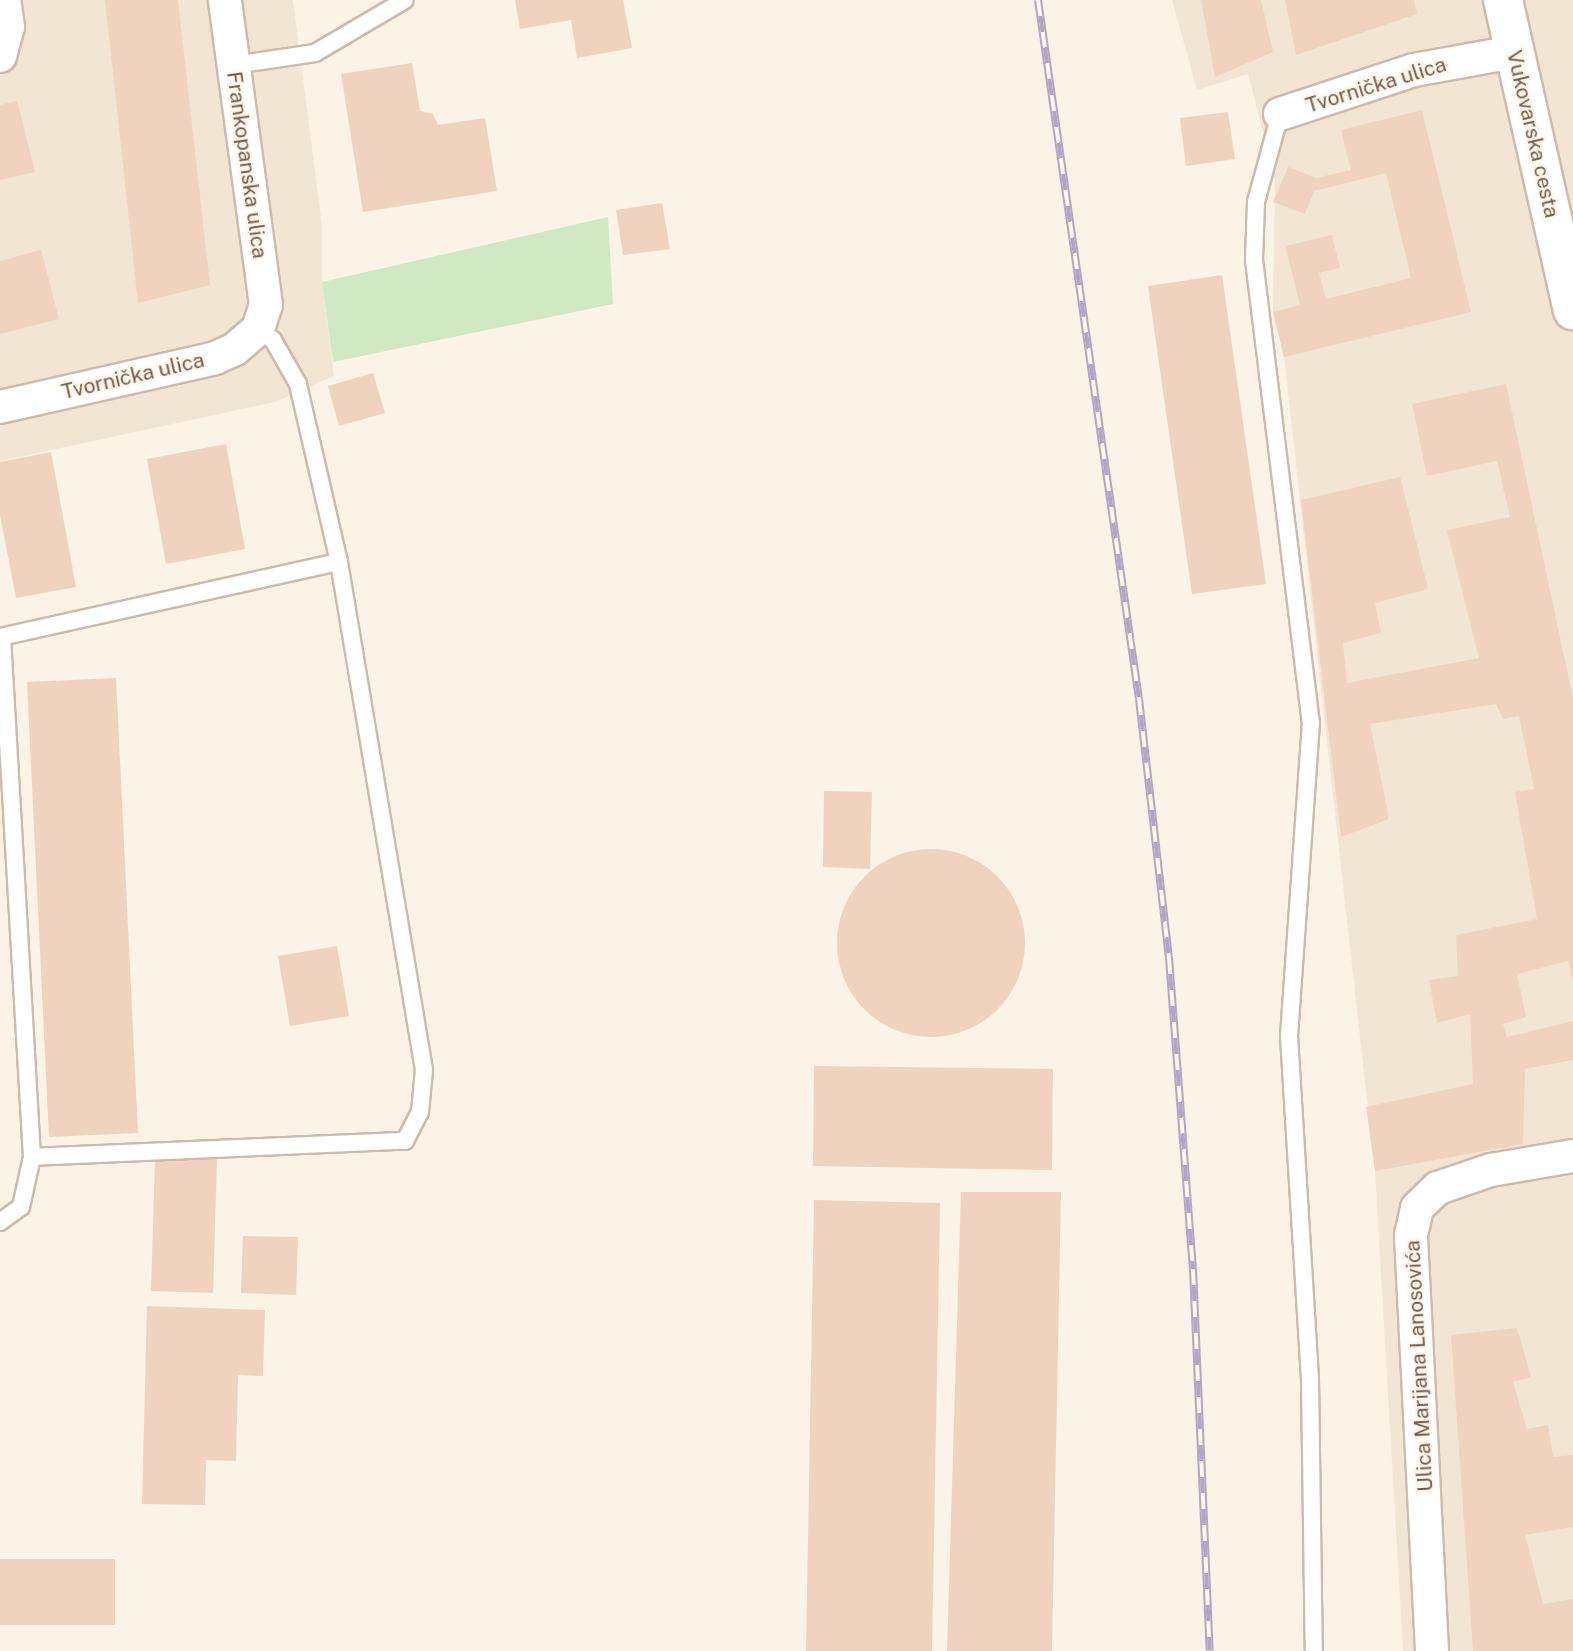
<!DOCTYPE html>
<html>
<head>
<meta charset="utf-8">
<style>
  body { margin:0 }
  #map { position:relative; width:1573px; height:1651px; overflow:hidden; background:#fbf3e5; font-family:"Public Sans",sans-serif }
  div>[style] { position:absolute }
  .residential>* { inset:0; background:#f2e5d4 }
  .green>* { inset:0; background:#d1e8c4 }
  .building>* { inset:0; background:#efd3be }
  .round { border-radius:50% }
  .roads { filter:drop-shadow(2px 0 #ccbbac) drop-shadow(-2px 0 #ccbbac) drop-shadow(0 2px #ccbbac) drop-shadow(0 -2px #ccbbac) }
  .lane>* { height:16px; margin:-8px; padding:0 8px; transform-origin:8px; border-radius:8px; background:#fff }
  .street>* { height:32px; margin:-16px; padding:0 16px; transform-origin:16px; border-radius:16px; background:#fff }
  .secondary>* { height:38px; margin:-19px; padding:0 19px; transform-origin:19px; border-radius:19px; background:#fff }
  .rail>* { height:8px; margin-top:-4px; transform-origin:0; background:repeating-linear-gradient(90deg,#fef7eb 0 16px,#b6a4c4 0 32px); box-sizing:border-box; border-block:2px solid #b6a4c4 }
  span { translate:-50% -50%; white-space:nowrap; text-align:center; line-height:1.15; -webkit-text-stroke:5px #fef7eb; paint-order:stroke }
  .street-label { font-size:21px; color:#725b4c }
</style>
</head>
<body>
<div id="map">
  <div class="residential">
    <div style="clip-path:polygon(0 0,293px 0,322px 226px,322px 282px,334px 376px,275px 402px,0 461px)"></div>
    <div style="clip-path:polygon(1172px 0,1573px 0,1573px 1651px,1403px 1651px,1375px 1171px,1284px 357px,1273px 312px,1275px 179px,1248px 74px,1197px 90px)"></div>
  </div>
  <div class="green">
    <div style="clip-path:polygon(608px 217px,613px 304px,333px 362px,322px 282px)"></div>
  </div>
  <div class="building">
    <div style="clip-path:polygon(105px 0,178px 0,210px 285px,138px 303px)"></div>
    <div style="clip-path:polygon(515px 0,623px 0,632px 48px,577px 58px,571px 20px,520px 29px)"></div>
    <div style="clip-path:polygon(1201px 0,1261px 0,1273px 52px,1215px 77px)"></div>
    <div style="clip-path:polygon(1285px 0,1414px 0,1417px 14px,1296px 55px)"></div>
    <div style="clip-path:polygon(412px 63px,420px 111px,433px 114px,438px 125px,485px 118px,497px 191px,363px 212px,341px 74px)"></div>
    <div style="clip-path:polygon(17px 101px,35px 172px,0 180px,0 105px)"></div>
    <div style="clip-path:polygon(1422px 110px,1471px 312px,1284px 357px,1273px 312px,1300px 305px,1285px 246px,1332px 235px,1340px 268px,1319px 273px,1326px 299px,1411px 278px,1386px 173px,1314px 191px,1305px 214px,1273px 202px,1288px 167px,1316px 178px,1351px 170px,1341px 130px)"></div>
    <div style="clip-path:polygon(1228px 112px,1235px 159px,1186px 166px,1180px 118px)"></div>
    <div style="clip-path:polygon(662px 203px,670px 249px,623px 255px,616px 210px)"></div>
    <div style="clip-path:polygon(41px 250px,59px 319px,0 334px,0 261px)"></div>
    <div style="clip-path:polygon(1222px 275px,1266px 584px,1192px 594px,1148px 286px)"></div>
    <div style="clip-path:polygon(373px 373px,385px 413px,339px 426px,328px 386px)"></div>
    <div style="clip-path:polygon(1506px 384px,1573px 698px,1573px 981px,1568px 961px,1517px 974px,1526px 1017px,1503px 1024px,1507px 1037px,1573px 1021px,1573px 1060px,1525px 1069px,1523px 1144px,1375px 1171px,1366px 1107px,1473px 1084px,1470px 1014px,1437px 1023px,1429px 980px,1458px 976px,1456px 935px,1537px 919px,1515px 792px,1534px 789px,1519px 716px,1503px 719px,1496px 704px,1370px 724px,1389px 819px,1341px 837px,1301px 500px,1400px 477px,1428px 589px,1375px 603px,1381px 633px,1343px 643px,1347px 683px,1479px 658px,1447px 530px,1510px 517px,1497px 461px,1427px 476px,1412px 404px)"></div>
    <div style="clip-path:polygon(226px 444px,245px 549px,166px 564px,147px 459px)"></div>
    <div style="clip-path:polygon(51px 452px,76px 587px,16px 598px,0 515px,0 462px)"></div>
    <div style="clip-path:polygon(116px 678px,138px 1133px,49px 1137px,27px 682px)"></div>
    <div style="clip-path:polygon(824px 791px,872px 792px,870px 869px,823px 867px)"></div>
    <div class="round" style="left:837px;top:849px;width:188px;height:188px"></div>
    <div style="clip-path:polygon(337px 946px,349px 1016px,290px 1026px,278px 956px)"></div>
    <div style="clip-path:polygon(814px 1066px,1053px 1069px,1052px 1170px,813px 1166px)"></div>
    <div style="clip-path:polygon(155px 1158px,217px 1159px,213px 1293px,151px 1291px)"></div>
    <div style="clip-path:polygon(961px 1192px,1061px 1192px,1052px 1651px,947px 1651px)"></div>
    <div style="clip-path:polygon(814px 1200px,940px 1203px,932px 1651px,806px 1651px)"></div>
    <div style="clip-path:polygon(243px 1236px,298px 1237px,296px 1295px,241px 1293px)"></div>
    <div style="clip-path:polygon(147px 1306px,265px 1310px,263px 1376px,238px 1375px,236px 1461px,206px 1460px,205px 1505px,142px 1504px)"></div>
    <div style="clip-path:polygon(1517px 1328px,1531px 1377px,1513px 1382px,1527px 1429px,1548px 1425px,1553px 1457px,1573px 1455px,1573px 1527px,1525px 1535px,1543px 1604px,1573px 1599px,1573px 1651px,1473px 1651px,1451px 1335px)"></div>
    <div style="clip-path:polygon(0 1559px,115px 1559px,115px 1625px,0 1625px)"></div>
  </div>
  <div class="roads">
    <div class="lane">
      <div style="left:234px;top:65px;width:82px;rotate:-8.4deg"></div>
      <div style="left:315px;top:53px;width:104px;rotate:-30.5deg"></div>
      <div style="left:1280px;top:114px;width:91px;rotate:105.3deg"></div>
      <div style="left:1256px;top:202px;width:58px;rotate:92deg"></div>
      <div style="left:1254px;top:260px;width:466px;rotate:83deg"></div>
      <div style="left:1311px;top:722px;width:315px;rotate:94deg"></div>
      <div style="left:1289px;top:1036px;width:345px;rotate:86.5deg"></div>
      <div style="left:1310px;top:1380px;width:271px;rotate:89.2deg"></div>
      <div style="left:0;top:637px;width:347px;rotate:-12.5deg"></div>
      <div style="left:2px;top:637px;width:521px;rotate:86.7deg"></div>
      <div style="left:0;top:1222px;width:26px;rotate:-36deg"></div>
      <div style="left:21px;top:1207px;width:51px;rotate:-77.6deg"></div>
      <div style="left:32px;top:1157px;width:373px;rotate:-2.5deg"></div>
      <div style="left:405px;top:1141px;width:33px;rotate:-63deg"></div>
      <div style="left:420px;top:1112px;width:42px;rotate:-84.6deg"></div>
      <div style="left:424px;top:1070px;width:515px;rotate:-99.5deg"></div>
      <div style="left:339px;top:562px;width:183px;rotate:-103deg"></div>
      <div style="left:298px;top:384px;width:51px;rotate:-119.6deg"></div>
      <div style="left:273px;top:340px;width:19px;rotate:-144deg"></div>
    </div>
    <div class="street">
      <div style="left:0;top:56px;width:30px;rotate:-75deg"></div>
      <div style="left:8px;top:27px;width:27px;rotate:-98deg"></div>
      <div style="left:1280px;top:114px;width:141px;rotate:-18.2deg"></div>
      <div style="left:1414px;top:70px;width:101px;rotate:-10.3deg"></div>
      <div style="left:0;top:407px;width:221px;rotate:-12.8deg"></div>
      <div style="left:215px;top:358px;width:22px;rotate:-24deg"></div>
      <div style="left:235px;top:349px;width:30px;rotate:-41deg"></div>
      <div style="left:258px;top:329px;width:25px;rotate:-72deg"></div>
      <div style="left:266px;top:305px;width:15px;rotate:-98deg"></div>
      <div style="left:264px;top:290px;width:293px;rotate:-97.7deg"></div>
      <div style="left:1432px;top:1651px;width:417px;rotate:-92.9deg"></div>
      <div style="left:1411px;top:1235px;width:28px;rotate:-77deg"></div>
      <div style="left:1417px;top:1208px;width:29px;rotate:-44deg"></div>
      <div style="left:1438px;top:1188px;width:56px;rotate:-18.8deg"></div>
      <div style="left:1491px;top:1170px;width:83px;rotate:-9.7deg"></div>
    </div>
    <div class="secondary">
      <div style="left:1503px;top:0;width:318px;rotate:77.3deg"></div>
    </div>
  </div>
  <div class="rail">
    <div style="left:1038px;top:0;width:706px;rotate:81.78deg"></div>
    <div style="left:1139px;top:699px;width:261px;rotate:83.4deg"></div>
    <div style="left:1169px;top:958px;width:312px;rotate:85.6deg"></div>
    <div style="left:1193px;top:1269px;width:382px;rotate:87.5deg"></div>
  </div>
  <div class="street-label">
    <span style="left:1376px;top:85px;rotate:-17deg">Tvornička ulica</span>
    <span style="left:1533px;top:134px;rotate:77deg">Vukovarska cesta</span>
    <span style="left:247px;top:165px;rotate:82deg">Frankopanska ulica</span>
    <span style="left:133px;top:376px;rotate:-13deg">Tvornička ulica</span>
    <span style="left:1419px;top:1366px;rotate:-93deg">Ulica Marijana Lanosovića</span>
  </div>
</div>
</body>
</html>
